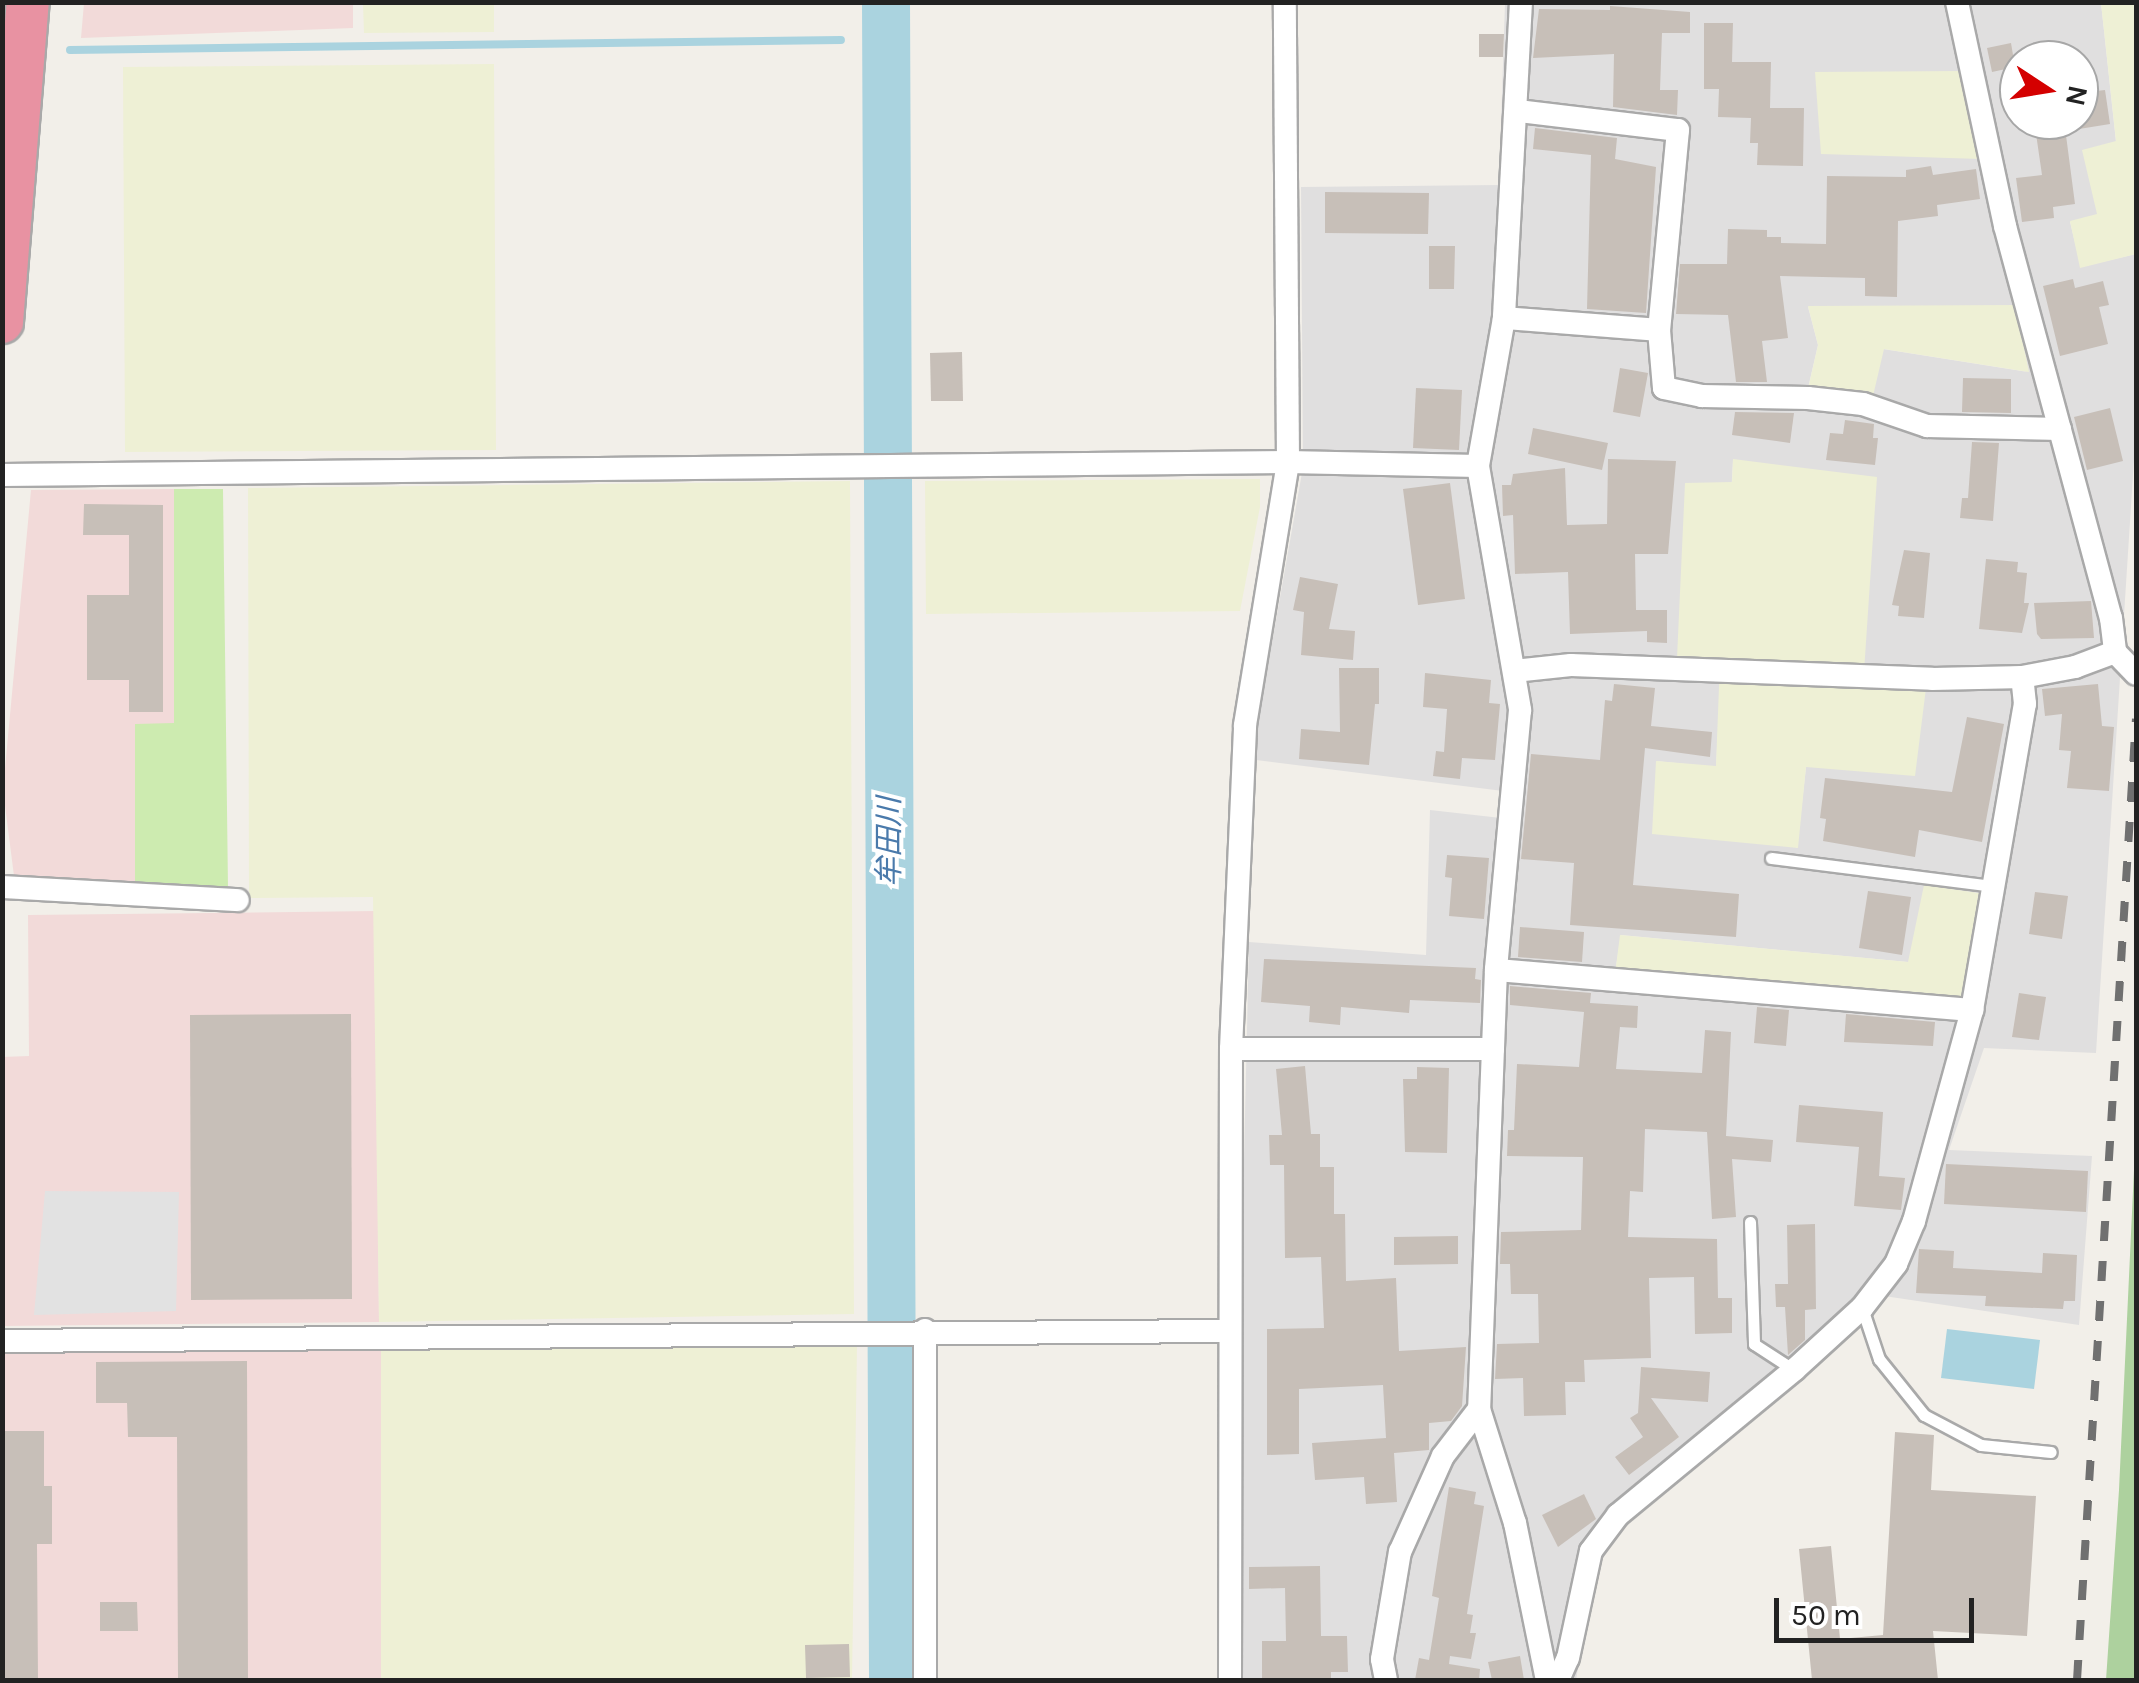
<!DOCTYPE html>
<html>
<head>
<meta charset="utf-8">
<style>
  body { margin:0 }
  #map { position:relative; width:2139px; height:1683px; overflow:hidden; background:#f2efe9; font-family:Karla,"Noto Sans JP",sans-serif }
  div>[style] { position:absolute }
  .residential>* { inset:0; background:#e0dfdf }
  .commercial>* { inset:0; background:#f2dad9 }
  .farmland>* { inset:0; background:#eef0d5 }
  .grass>* { inset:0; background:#cdebb0 }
  .forest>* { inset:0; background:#add19e }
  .parking>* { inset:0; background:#e2e2e2 }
  .water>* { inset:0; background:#aad3df }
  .stream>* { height:8px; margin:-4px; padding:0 4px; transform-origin:4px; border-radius:4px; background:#aad3df }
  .river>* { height:48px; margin:-24px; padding:0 24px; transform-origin:24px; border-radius:24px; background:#aad3df }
  .building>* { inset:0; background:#c7bfb8 }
  .roads { filter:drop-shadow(2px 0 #a9a9a9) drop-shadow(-2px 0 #a9a9a9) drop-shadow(0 2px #a9a9a9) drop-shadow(0 -2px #a9a9a9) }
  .lane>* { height:11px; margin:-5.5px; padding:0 5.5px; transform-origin:5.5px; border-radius:5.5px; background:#fff }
  .street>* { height:22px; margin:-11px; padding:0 11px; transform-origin:11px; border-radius:11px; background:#fff }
  .highway>* { height:42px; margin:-21px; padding:0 21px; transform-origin:21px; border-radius:21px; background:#e892a2 }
  .rail>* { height:8px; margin-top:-4px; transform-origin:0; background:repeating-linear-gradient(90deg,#707070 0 20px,transparent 0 40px) }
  span { translate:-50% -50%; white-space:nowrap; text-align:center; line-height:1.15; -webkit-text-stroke:8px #fff; paint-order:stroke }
  .water-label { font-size:30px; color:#4a7aab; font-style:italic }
  .frame { position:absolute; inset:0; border:5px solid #222; pointer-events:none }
  .north { position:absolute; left:1999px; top:40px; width:100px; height:100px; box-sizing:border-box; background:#fff; border:2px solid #a7a7a7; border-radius:50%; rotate:102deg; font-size:28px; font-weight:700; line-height:40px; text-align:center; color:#222 }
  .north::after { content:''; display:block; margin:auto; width:35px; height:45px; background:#d40000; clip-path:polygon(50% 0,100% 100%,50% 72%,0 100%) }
  .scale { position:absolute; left:1774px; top:1598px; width:200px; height:45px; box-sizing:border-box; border:5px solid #222; border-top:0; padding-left:12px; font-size:30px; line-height:35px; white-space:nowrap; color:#222; -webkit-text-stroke:8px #fff; paint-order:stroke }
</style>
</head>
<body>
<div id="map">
  <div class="residential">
    <div style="clip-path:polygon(evenodd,1505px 3px,2101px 3px,2116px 142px,2097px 215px,2070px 222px,2081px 267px,2136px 254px,2136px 428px,2096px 1053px,1984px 1048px,1949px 1150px,2092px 1156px,2079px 1325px,1884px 1296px,1624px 1520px,1596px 1562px,1576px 1680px,1241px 1680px,1240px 1332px,1249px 942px,1426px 955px,1430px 810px,1501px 818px,1503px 791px,1256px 760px,1257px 728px,1303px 467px,1301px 187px,1499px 185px,1505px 3px,2019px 60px,2079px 60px,2079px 120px,2019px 120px,2019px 60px,1505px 3px,1808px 307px,2028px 372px,1883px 349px,1808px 388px,1818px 345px,1808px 307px,1505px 3px,1733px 460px,1863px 687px,1806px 767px,1797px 848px,1656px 761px,1716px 767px,1733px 460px,1505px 3px,1621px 935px,1908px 962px,1615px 973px,1621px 935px)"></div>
  </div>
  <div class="commercial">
    <div style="clip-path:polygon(84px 3px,353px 3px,353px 28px,81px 38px)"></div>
    <div style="clip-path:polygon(174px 489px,174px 724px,135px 725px,135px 884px,14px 876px,3px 790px,31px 490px)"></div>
    <div style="clip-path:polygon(376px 911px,379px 1322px,3px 1326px,2px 1057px,29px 1056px,28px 915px)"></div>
    <div style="clip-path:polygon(381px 1348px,381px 1680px,3px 1680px,2px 1352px)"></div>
  </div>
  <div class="farmland">
    <div style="clip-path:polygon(363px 3px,494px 3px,494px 32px,364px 33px)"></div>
    <div style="clip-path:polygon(2101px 3px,2136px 3px,2136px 254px,2080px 268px,2070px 221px,2097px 214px,2082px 150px,2116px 141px)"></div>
    <div style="clip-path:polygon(494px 64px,496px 450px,125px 452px,123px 67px)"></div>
    <div style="clip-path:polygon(1961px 71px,1981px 159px,1821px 154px,1815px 72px)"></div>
    <div style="clip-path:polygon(2015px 305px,2029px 372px,1884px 349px,1873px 396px,1808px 389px,1818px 345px,1808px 306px)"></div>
    <div style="clip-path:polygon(1733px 459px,1877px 477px,1863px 687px,1926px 688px,1915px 776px,1806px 767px,1798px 848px,1652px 834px,1656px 761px,1716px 766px,1720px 660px,1677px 658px,1685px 483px,1732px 482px)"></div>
    <div style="clip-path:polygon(1260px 479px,1260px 507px,1240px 611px,926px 614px,925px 481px)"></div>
    <div style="clip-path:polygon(850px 481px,854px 1314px,379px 1322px,373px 897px,249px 898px,248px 488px)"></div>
    <div style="clip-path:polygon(1924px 885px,1985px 894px,1963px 1007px,1615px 974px,1620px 935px,1908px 962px)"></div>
    <div style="clip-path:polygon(857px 1344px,852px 1680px,381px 1680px,381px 1348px)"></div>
  </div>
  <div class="grass">
    <div style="clip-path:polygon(174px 489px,223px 489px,228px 888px,135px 884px,135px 724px,174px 723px)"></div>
  </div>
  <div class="forest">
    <div style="clip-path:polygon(2136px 1127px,2136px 1680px,2106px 1680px,2119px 1490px)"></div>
  </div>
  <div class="parking">
    <div style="clip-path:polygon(45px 1191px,179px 1192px,176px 1311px,34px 1315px)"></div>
  </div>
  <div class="water">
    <div style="clip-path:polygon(1947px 1329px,2040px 1340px,2034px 1389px,1941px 1378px)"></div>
  </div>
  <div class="stream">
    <div style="left:70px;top:50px;width:771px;rotate:-0.74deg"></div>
  </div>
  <div class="river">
    <div style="left:886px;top:2px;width:1678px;rotate:89.76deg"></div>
  </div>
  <div class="building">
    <div style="clip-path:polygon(1610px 6px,1690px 12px,1690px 33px,1662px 33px,1660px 90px,1678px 90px,1677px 115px,1613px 107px,1614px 54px,1533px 58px,1539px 9px,1610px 10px)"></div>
    <div style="clip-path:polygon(1704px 23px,1733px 23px,1732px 62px,1771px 62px,1770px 108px,1804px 108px,1803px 166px,1757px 165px,1758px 143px,1750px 143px,1751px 118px,1718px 117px,1719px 89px,1704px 89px)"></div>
    <div style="clip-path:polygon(1479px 34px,1504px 34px,1503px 57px,1479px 57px)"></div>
    <div style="clip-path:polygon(2011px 43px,2015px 67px,1992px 72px,1987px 48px)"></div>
    <div style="clip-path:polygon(2105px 90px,2110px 124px,2079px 129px,2079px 93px)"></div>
    <div style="clip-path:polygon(2034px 120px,2064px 120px,2075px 204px,2053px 207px,2054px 218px,2022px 222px,2016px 178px,2042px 175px)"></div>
    <div style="clip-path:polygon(1535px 128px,1617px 138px,1615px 159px,1656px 167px,1646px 313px,1587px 309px,1591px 155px,1533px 149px)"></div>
    <div style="clip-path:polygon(1931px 166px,1933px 175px,1976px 169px,1980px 199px,1937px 205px,1938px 216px,1898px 221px,1897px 297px,1865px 296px,1865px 278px,1780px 276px,1788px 338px,1762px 341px,1767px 382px,1736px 382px,1728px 315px,1676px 314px,1680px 264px,1727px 264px,1728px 229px,1767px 230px,1767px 237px,1781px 237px,1781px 243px,1826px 244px,1827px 176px,1906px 177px,1906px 170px)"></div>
    <div style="clip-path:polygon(1325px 192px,1429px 193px,1428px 234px,1325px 233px)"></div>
    <div style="clip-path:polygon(1429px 246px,1455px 246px,1454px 289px,1429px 289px)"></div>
    <div style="clip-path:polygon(2073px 279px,2075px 288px,2103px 281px,2109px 305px,2099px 307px,2108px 344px,2060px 356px,2043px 286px)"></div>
    <div style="clip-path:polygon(962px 352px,963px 401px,931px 401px,930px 353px)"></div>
    <div style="clip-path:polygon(1620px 368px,1648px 373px,1640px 417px,1613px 412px)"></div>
    <div style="clip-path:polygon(1963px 378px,2011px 379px,2011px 413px,1962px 412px)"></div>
    <div style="clip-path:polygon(1416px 388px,1462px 390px,1459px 450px,1413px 448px)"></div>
    <div style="clip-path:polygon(2110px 408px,2123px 461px,2087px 470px,2074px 417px)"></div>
    <div style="clip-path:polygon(1735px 412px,1794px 413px,1790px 443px,1732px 435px)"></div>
    <div style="clip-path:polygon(1845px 420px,1874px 424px,1873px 438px,1878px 438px,1875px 465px,1826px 460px,1830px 433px,1843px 434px)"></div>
    <div style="clip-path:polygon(1533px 428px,1608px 443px,1602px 470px,1528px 454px)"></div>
    <div style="clip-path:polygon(1972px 442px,1999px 443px,1993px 521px,1960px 518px,1962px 498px,1968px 498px)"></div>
    <div style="clip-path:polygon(1608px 459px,1676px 461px,1668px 554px,1635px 554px,1636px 610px,1667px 610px,1667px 643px,1647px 642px,1647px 631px,1570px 634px,1568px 572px,1515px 574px,1513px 515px,1503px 516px,1502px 485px,1511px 485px,1513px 474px,1565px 468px,1567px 525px,1607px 524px)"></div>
    <div style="clip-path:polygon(1450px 483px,1465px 599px,1418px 605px,1403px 489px)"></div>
    <div style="clip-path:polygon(84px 504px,163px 505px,163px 712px,129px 712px,129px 680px,87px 680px,87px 595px,129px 595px,129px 535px,83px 535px)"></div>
    <div style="clip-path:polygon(1904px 550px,1930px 553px,1924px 618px,1898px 616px,1899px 606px,1892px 605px)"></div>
    <div style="clip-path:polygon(1986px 559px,2018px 562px,2017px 572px,2027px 573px,2024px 603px,2029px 603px,2022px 633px,1979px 629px)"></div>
    <div style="clip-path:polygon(1300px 577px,1338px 584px,1329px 629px,1355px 631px,1353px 660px,1301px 655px,1304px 612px,1293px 610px)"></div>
    <div style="clip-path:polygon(2091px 601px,2094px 638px,2041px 639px,2037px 634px,2034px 603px)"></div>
    <div style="clip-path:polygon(1339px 668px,1379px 668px,1379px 704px,1375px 704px,1369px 765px,1299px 759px,1301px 729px,1340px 732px)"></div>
    <div style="clip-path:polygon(1425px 673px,1491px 680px,1489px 703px,1500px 704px,1495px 760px,1462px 758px,1460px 779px,1433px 776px,1436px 751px,1444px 752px,1447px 709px,1423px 707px)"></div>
    <div style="clip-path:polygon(1614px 684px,1655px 688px,1651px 726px,1712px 732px,1710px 757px,1645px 748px,1633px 885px,1739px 894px,1736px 937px,1570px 925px,1574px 863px,1521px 859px,1531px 754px,1600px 760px,1605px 700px,1612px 701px)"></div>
    <div style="clip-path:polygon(2098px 684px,2102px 726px,2114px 727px,2109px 791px,2067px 788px,2071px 751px,2059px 750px,2062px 714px,2045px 716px,2042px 689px)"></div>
    <div style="clip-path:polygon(1967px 717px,2004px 724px,1982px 842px,1919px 830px,1915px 857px,1823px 841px,1826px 819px,1820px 818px,1825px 778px,1952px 792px)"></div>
    <div style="clip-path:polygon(1447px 855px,1489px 858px,1484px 919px,1449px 916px,1452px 878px,1445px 877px)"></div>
    <div style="clip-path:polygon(1868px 891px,1911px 897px,1902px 955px,1859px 948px)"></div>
    <div style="clip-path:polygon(2035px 892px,2068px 896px,2062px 939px,2029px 934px)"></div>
    <div style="clip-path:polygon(1520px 927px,1584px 932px,1582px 962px,1518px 957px)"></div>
    <div style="clip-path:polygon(1264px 959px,1476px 968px,1475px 979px,1481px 980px,1480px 1003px,1410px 1000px,1409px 1013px,1341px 1007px,1340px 1025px,1309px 1022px,1310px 1006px,1261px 1002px)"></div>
    <div style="clip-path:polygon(1510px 986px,1591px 993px,1590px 1003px,1638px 1006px,1637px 1028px,1620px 1027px,1616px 1069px,1702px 1073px,1705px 1030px,1731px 1032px,1726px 1136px,1773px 1140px,1771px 1162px,1732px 1159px,1736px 1217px,1712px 1219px,1707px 1132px,1645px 1129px,1643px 1192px,1630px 1191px,1628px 1237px,1717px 1239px,1718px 1298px,1732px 1298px,1732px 1333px,1695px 1334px,1694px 1277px,1649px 1278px,1651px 1358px,1584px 1360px,1585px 1382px,1565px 1382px,1566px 1415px,1524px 1416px,1523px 1378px,1495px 1379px,1497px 1344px,1539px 1343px,1538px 1294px,1511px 1294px,1510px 1264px,1500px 1264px,1501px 1232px,1581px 1230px,1583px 1157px,1507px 1156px,1508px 1130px,1514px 1130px,1517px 1064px,1579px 1067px,1584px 1012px,1510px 1005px)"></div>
    <div style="clip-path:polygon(2019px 993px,2046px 997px,2039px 1040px,2012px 1037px)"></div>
    <div style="clip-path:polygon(1757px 1007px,1789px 1010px,1786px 1046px,1754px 1043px)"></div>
    <div style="clip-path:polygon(351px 1014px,352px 1299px,191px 1300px,190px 1015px)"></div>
    <div style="clip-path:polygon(1846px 1014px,1935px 1022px,1933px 1046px,1844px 1042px)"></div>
    <div style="clip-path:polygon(1305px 1066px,1311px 1134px,1320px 1134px,1320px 1167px,1334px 1167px,1334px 1214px,1345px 1214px,1346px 1281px,1396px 1278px,1399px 1351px,1466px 1347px,1462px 1406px,1451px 1421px,1429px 1423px,1429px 1450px,1394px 1453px,1397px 1502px,1366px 1504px,1364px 1477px,1315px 1480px,1312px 1443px,1386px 1438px,1383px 1385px,1299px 1389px,1299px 1454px,1267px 1455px,1267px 1329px,1324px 1328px,1321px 1257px,1285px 1258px,1284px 1165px,1270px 1165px,1269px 1135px,1282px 1135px,1276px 1069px)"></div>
    <div style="clip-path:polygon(1417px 1067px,1449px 1068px,1447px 1153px,1405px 1152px,1403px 1079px,1417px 1079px)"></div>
    <div style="clip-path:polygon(1799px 1105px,1883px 1112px,1879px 1176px,1905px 1178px,1901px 1210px,1854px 1206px,1859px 1147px,1796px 1142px)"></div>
    <div style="clip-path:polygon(1946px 1164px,2088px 1171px,2086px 1212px,1944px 1204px)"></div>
    <div style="clip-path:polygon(1815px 1224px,1816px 1309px,1805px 1310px,1805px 1340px,1788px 1355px,1785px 1307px,1776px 1307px,1775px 1284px,1788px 1284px,1787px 1225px)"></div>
    <div style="clip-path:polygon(1458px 1236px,1458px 1264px,1394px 1265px,1394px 1237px)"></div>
    <div style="clip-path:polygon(1919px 1249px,1954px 1251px,1953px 1268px,2042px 1273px,2043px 1253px,2077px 1255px,2075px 1301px,2064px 1301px,2063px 1309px,1985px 1306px,1986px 1296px,1916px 1293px)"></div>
    <div style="clip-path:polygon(247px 1361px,248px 1680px,178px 1680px,177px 1437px,128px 1437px,127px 1403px,96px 1403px,96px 1362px)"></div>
    <div style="clip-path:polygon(1641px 1367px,1710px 1372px,1708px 1402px,1651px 1398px,1679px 1437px,1629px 1475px,1615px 1457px,1643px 1437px,1630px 1418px,1638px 1413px)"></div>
    <div style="clip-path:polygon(2px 1431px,44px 1431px,44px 1486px,52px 1486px,52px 1544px,37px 1544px,38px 1680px,2px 1680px)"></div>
    <div style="clip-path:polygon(1895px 1432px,1934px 1435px,1931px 1490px,2036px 1496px,2027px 1636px,1933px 1631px,1938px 1680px,1812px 1680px,1799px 1549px,1831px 1546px,1840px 1639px,1883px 1635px)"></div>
    <div style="clip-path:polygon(1449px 1487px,1476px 1492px,1474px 1504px,1484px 1506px,1467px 1614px,1473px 1615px,1470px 1633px,1476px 1633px,1471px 1659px,1450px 1656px,1449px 1664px,1480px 1669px,1479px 1680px,1415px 1680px,1419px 1658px,1429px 1660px,1439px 1598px,1432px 1596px)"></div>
    <div style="clip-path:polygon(1584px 1494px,1596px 1519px,1558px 1547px,1542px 1515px)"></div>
    <div style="clip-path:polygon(1320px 1566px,1321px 1636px,1347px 1636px,1348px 1672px,1331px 1672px,1331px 1679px,1262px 1680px,1262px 1641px,1286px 1641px,1285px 1588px,1249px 1589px,1249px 1567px)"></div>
    <div style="clip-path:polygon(100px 1602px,137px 1602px,138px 1631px,100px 1631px)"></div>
    <div style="clip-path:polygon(849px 1644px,850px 1677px,806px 1678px,805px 1645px)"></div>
    <div style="clip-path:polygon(1520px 1656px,1524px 1680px,1492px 1680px,1488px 1662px)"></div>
  </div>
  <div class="roads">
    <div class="lane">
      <div style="left:1771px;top:858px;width:225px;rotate:7.2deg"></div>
      <div style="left:1750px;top:1222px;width:122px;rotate:88.1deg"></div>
      <div style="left:1754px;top:1344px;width:48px;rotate:33deg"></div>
      <div style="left:1862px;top:1308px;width:54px;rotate:71.6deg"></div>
      <div style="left:1879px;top:1359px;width:72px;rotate:51.2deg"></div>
      <div style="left:1924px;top:1415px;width:64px;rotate:27.8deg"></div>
      <div style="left:1981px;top:1445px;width:70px;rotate:5.7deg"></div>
    </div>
    <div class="street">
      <div style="left:1521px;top:2px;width:316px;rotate:93.1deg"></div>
      <div style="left:1504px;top:318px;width:150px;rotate:100deg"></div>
      <div style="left:1478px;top:466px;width:248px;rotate:80.2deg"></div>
      <div style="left:1520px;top:710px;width:261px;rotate:95.3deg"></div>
      <div style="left:1496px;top:970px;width:439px;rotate:92.2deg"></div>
      <div style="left:1479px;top:1409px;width:120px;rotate:72.5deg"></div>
      <div style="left:1515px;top:1523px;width:160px;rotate:78.5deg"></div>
      <div style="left:1957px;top:2px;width:229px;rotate:77.9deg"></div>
      <div style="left:2005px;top:226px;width:406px;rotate:74.9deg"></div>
      <div style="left:2111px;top:618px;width:34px;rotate:83deg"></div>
      <div style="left:2115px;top:652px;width:30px;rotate:46deg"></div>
      <div style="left:1518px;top:111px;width:161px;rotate:6.8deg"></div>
      <div style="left:1678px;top:130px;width:201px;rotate:95.4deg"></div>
      <div style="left:1659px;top:330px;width:58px;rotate:85.1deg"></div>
      <div style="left:1664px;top:388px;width:39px;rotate:12deg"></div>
      <div style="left:1702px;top:396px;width:106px;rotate:1.1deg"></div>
      <div style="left:1808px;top:398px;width:55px;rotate:6.2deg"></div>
      <div style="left:1863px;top:404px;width:68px;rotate:19deg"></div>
      <div style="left:1927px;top:426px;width:133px;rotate:1.3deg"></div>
      <div style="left:1504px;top:318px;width:155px;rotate:4.4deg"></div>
      <div style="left:2px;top:475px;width:1286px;rotate:-0.58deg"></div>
      <div style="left:1288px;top:462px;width:190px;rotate:1.2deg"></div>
      <div style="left:1514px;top:671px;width:57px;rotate:-6deg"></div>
      <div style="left:1571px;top:665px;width:361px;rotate:2.2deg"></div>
      <div style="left:1932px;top:679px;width:90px;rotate:-1.3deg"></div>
      <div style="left:2022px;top:677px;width:54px;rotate:-10.7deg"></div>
      <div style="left:2075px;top:667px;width:43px;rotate:-20.6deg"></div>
      <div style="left:2px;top:887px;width:236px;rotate:3.2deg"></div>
      <div style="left:1496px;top:970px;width:478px;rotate:4.8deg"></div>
      <div style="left:1231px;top:1049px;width:262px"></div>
      <div style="left:2px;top:1341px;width:1226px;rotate:-0.47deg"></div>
      <div style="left:925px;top:1680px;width:350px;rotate:-90deg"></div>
      <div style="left:1230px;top:1680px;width:631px;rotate:-89.91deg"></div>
      <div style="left:1231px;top:1049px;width:324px;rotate:-87.5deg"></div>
      <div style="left:1245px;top:725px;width:266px;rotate:-80.7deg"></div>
      <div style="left:1288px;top:462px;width:460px;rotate:-90.4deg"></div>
      <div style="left:1386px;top:1680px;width:21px;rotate:-101deg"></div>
      <div style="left:1382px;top:1659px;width:109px;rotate:-80.5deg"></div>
      <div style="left:1400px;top:1552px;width:105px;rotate:-65.9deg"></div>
      <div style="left:1443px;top:1456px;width:59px;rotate:-52.5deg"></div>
      <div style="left:1558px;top:1680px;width:24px;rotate:-66deg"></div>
      <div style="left:1568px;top:1658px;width:109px;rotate:-77.9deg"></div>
      <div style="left:1591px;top:1551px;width:45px;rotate:-53.1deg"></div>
      <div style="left:1618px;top:1515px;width:228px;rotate:-39.5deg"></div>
      <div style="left:1794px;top:1370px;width:92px;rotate:-42.4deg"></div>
      <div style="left:1862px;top:1308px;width:56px;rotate:-52.3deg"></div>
      <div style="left:1896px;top:1264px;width:47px;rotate:-67.3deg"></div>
      <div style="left:1914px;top:1221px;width:219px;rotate:-74.6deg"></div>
      <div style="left:1972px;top:1010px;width:311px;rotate:-80.2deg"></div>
      <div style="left:2025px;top:704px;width:27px;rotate:-96deg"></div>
    </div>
    <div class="highway">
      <div style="left:2px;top:322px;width:321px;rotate:-85.4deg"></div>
    </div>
  </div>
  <div class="rail">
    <div style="left:2077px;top:1680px;width:963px;rotate:-86.49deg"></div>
  </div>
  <div class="water-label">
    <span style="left:889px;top:842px;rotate:-90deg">牟田川</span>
  </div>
  <div class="frame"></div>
  <div class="north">N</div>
  <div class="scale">50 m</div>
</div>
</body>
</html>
